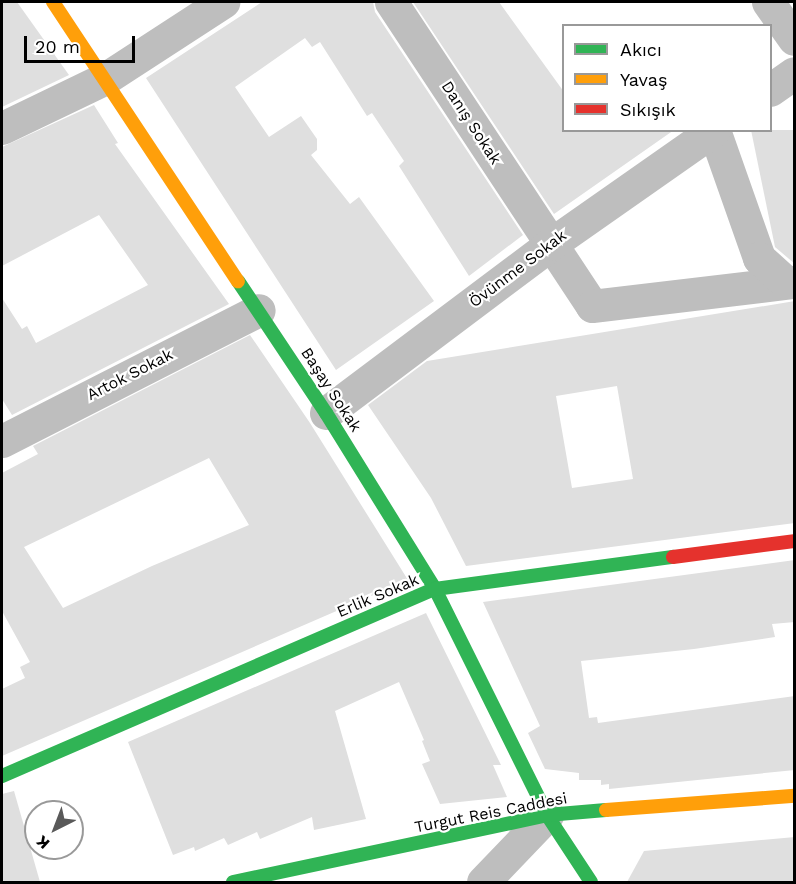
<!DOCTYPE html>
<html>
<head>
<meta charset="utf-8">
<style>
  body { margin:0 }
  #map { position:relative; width:796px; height:884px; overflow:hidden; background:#fff; font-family:"Work Sans",sans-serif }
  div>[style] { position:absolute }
  .building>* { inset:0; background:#dfdfdf }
  .street>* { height:33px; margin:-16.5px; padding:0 16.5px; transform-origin:16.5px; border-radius:16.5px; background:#bebebe }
  .fast>* { height:14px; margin:-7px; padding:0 7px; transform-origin:7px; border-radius:7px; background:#30b455 }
  .slow>* { height:14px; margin:-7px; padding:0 7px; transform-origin:7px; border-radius:7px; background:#ff9f0a }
  .jam>* { height:14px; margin:-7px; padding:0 7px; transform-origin:7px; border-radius:7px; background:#e5322d }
  span { translate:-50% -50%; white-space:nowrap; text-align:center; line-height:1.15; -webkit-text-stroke:4.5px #fff; paint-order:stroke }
  .street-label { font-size:16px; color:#000 }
  .frame { position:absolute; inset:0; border:3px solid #000; pointer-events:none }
  .legend { position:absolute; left:562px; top:24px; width:210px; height:108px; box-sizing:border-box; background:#fff; border:2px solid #999; margin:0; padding:8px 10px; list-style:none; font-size:18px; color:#000 }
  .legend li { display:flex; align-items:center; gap:12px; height:30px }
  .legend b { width:30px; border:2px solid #999 }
  .north { position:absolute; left:24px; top:800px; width:60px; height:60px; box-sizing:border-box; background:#fff; border:2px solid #999; border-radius:50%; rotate:222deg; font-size:16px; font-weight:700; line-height:24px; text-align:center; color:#000 }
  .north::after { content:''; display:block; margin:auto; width:21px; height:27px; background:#595959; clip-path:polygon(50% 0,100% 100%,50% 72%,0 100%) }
  .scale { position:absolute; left:24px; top:36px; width:111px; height:27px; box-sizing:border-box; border:3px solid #000; border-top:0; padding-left:8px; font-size:18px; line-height:21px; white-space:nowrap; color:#000; -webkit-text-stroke:4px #fff; paint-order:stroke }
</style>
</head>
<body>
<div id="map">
  <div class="building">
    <div style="clip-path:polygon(2px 2px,17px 2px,69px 75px,2px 107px)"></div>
    <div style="clip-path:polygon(262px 2px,373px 2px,375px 12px,523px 235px,469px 276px,399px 166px,404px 161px,372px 113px,367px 116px,320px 42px,312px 47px,305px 38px,235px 87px,269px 137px,301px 116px,317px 139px,317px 150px,311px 155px,350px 204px,359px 197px,434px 301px,336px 370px,146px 78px)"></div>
    <div style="clip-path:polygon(413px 2px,499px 2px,564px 92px,564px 130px,674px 130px,554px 214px)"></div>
    <div style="clip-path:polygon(94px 105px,118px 143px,115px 144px,229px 304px,12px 415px,2px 399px,2px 298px,22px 329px,27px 326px,36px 343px,148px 285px,99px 215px,2px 266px,2px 147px)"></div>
    <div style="clip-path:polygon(751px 130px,795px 130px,795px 264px,775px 247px)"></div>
    <div style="clip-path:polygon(evenodd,795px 301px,795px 523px,466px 566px,431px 498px,368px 405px,427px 361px,795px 301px,617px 386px,633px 479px,572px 488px,556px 396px,617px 386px)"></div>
    <div style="clip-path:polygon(evenodd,250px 335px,310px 423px,408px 580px,2px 756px,2px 689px,25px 678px,20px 667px,30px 662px,2px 611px,2px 473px,38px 454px,33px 446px,250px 335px,209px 458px,249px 525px,152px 566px,63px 608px,24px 547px,209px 458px)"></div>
    <div style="clip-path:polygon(795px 560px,795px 622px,772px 624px,775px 637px,694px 649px,581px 661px,589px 718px,597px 717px,598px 723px,795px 696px,795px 770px,609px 789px,609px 784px,601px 785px,601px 780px,579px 780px,579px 773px,545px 769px,528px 733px,540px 726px,483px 602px)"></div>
    <div style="clip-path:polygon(426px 613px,501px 765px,493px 765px,507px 797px,440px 804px,422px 764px,430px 761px,422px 741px,424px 740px,399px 682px,335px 711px,366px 819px,314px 830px,312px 817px,260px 839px,257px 832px,228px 845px,224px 838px,195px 851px,194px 847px,173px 855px,128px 742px)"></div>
    <div style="clip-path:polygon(14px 791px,40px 882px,2px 882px,2px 794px)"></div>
    <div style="clip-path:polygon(795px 837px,795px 882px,627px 882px,644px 851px)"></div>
  </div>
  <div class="street">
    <div style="left:391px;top:2px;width:364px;rotate:56.5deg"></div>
    <div style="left:592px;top:306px;width:203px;rotate:-6.8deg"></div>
    <div style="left:768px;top:2px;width:45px;rotate:54.9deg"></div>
    <div style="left:770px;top:90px;width:29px;rotate:-35deg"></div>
    <div style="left:2px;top:128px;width:115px;rotate:-25.7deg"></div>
    <div style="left:106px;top:78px;width:140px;rotate:-33deg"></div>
    <div style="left:714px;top:130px;width:136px;rotate:70.6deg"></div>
    <div style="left:759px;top:258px;width:36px;rotate:42deg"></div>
    <div style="left:326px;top:413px;width:281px;rotate:-36.9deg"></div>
    <div style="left:551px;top:244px;width:199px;rotate:-35deg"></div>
    <div style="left:2px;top:441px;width:288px;rotate:-27deg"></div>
    <div style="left:483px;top:882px;width:93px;rotate:-46.3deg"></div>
  </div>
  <div class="fast">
    <div style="left:238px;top:281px;width:159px;rotate:56.3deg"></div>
    <div style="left:326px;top:413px;width:207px;rotate:58.2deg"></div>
    <div style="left:435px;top:589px;width:252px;rotate:63.6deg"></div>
    <div style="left:547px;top:815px;width:80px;rotate:56.7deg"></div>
    <div style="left:2px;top:776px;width:472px;rotate:-23.4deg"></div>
    <div style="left:435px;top:589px;width:240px;rotate:-7.7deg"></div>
    <div style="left:233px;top:882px;width:321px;rotate:-12deg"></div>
    <div style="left:547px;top:815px;width:59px;rotate:-4.8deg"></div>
  </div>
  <div class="slow">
    <div style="left:53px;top:2px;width:335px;rotate:56.5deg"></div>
    <div style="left:606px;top:810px;width:189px;rotate:-4.3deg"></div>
  </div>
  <div class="jam">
    <div style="left:673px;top:557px;width:122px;rotate:-7.5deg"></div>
  </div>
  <div class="street-label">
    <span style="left:471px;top:123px;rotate:57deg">Danış Sokak</span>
    <span style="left:518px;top:269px;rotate:-37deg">Övünme Sokak</span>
    <span style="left:130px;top:375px;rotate:-27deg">Artok Sokak</span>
    <span style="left:331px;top:390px;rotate:57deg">Başay Sokak</span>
    <span style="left:378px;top:596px;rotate:-23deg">Erlik Sokak</span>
    <span style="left:491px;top:813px;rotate:-11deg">Turgut Reis Caddesi</span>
  </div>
  <div class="frame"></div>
  <ul class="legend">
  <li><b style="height:8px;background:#30b455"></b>Akıcı</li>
  <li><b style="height:8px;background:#ff9f0a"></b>Yavaş</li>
  <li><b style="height:8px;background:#e5322d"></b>Sıkışık</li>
  </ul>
  <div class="north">K</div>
  <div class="scale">20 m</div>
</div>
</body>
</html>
